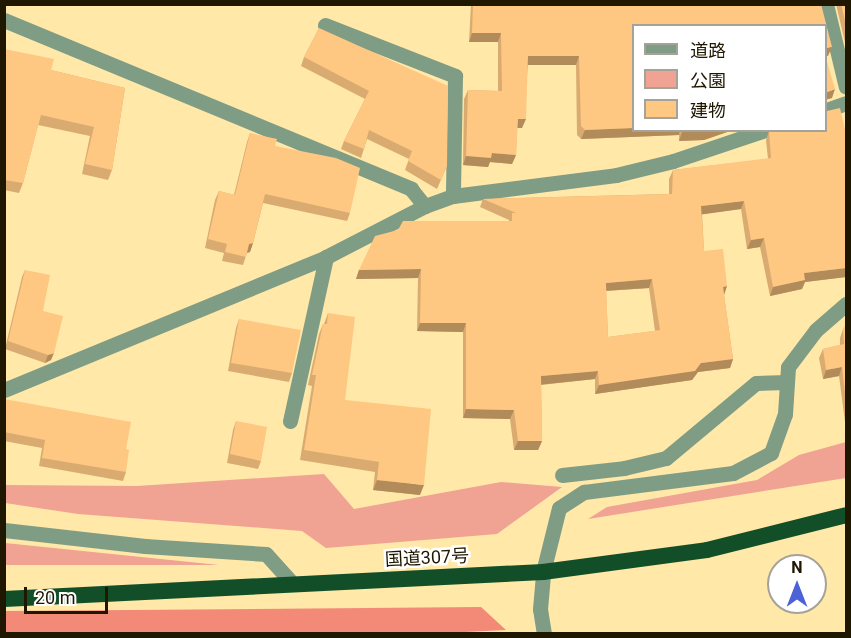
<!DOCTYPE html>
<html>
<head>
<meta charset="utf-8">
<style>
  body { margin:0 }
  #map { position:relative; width:851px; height:638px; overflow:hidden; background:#ffe8a8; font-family:Roboto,"Noto Sans JP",sans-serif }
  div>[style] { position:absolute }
  .green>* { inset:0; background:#f0a293 }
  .forest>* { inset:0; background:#f28a77 }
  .minor>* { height:15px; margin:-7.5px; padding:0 7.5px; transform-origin:7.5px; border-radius:7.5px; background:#7f9c85 }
  .trunk>* { height:16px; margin:-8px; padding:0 8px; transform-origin:8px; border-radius:8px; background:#124f29 }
  .wall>* { inset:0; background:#daab70 }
  .shaded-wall>* { inset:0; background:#b28b5b }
  .building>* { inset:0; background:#fec782 }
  span { translate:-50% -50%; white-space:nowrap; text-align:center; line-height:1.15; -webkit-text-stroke:5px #fff; paint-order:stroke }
  .street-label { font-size:18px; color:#1f1700 }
  .frame { position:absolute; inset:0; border:6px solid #1f1700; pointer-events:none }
  .legend { position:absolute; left:632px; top:24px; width:195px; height:108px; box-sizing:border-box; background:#fff; border:2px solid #a5a299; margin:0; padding:8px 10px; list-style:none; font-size:18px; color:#1f1700 }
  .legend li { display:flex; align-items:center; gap:12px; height:30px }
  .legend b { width:30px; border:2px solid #a5a299 }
  .north { position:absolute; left:767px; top:554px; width:60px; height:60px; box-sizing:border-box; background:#fff; border:2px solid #a5a299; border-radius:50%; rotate:0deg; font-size:16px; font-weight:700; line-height:24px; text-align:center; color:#1f1700 }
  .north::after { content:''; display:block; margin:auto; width:21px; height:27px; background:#4c62d7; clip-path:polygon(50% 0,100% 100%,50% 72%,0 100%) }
  .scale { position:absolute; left:24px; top:587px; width:84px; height:27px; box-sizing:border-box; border:3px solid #1f1700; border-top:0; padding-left:8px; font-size:18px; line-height:21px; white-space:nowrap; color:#1f1700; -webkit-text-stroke:4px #fff; paint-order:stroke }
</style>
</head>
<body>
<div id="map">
  <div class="green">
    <div style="clip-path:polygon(846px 442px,846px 478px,588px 519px,607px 507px,757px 480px,799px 455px)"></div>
    <div style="clip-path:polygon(324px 474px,354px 509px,501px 482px,562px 487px,497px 534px,326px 548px,302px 531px,78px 514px,5px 503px,5px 485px,137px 486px)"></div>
    <div style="clip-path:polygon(4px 543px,5px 543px,219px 565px,5px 565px)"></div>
  </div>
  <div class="forest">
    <div style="clip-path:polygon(481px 607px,506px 630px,424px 634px,5px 633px,5px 611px)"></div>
  </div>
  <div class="minor">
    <div style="left:826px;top:4px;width:85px;rotate:76.5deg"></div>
    <div style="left:4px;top:20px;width:441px;rotate:22.5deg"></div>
    <div style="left:411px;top:189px;width:22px;rotate:51deg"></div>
    <div style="left:325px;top:25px;width:140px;rotate:21.4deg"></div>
    <div style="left:455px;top:76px;width:120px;rotate:91deg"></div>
    <div style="left:826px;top:110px;width:21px;rotate:-19deg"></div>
    <div style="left:4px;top:390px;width:348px;rotate:-22.4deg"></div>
    <div style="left:326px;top:257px;width:111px;rotate:-27.3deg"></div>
    <div style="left:425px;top:206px;width:30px;rotate:-20deg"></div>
    <div style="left:453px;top:196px;width:164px;rotate:-7.3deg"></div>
    <div style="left:616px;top:175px;width:59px;rotate:-13.8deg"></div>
    <div style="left:673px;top:161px;width:97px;rotate:-18.6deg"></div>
    <div style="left:290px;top:421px;width:168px;rotate:-77.6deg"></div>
    <div style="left:562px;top:475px;width:62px;rotate:-6.4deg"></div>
    <div style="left:624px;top:468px;width:43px;rotate:-13.4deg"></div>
    <div style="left:666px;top:458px;width:117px;rotate:-39.8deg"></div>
    <div style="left:756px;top:383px;width:31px;rotate:-2deg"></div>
    <div style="left:4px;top:530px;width:142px;rotate:6.5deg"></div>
    <div style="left:145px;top:546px;width:121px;rotate:3.8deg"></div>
    <div style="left:266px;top:554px;width:40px;rotate:48deg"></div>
    <div style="left:544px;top:634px;width:25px;rotate:-99deg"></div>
    <div style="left:540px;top:609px;width:37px;rotate:-85deg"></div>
    <div style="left:543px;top:572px;width:66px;rotate:-76deg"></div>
    <div style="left:559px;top:508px;width:30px;rotate:-33deg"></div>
    <div style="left:584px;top:492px;width:150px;rotate:-7.3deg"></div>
    <div style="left:733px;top:473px;width:43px;rotate:-27.8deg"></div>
    <div style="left:771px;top:453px;width:41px;rotate:-70.3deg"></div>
    <div style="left:785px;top:414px;width:47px;rotate:-86.3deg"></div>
    <div style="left:788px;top:367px;width:46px;rotate:-52.9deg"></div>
    <div style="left:816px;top:330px;width:40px;rotate:-41deg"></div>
  </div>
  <div class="trunk">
    <div style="left:4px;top:599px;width:540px;rotate:-2.87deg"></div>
    <div style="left:543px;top:572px;width:165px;rotate:-7.6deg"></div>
    <div style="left:707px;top:550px;width:143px;rotate:-14.1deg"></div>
  </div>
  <div class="wall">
    <div style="clip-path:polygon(471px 4px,821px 4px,828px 56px,826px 56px,832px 98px,633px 130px,733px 130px,704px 140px,679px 141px,679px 135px,581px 139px,577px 135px,576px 65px,528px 65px,522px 128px,517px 128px,516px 155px,512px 164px,490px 162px,488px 167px,463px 165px,464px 99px,468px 90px,498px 91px,498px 42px,469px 42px)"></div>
    <div style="clip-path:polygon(836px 4px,846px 4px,846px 47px)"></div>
    <div style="clip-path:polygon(319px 28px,447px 166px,437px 189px,405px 170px,409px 159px,367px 139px,361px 158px,341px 149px,344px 141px,365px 99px,301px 66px,304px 57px)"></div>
    <div style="clip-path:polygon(4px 49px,51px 70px,125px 88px,112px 170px,108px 180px,82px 174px,90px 136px,38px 125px,23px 183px,19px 193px,4px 190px)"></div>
    <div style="clip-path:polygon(evenodd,769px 131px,846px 134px,846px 277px,805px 282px,802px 289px,770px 296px,760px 247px,747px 249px,741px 209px,702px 214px,704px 251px,727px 286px,724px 295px,733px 359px,730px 368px,698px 372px,692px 380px,595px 394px,595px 379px,541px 385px,542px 441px,538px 450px,514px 450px,510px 419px,463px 418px,463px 332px,417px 331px,418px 278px,356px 279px,359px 270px,509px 221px,509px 220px,480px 207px,483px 199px,669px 194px,669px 179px,673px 170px,768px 159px,766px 140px,769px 131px,649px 288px,655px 331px,608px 337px,606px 291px,649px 288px)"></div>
    <div style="clip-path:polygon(250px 133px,275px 146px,350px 213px,347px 221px,263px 203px,253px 243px,250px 252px,247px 253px,243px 265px,222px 261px,224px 253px,205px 248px,215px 200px,219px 191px,234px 195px,247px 142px)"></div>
    <div style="clip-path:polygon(25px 270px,43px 311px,51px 360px,45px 363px,5px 349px,22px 277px)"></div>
    <div style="clip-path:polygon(328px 313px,345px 400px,420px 495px,373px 490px,375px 472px,300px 460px,312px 386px,308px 385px,319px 334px,323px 324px,324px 324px)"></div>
    <div style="clip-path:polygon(239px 319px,292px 373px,289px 382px,228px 371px,236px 328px)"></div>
    <div style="clip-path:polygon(846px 325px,846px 422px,845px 422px,839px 376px,823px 379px,819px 358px,823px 349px,840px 345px,840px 338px,843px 329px)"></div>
    <div style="clip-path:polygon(4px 399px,126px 449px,126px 472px,123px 481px,39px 466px,42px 448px,4px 441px)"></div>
    <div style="clip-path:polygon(236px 421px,261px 461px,258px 469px,227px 463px,233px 430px)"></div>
  </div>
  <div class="shaded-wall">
    <div style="clip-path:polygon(472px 33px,501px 33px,498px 42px,469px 42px)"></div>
    <div style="clip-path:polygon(832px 47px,828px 56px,825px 56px,825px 48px)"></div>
    <div style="clip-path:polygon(528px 56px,579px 56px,576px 65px,525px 65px)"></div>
    <div style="clip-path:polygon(835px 89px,832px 98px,825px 100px,825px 93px)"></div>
    <div style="clip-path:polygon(518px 119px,526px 119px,522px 128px,515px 128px)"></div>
    <div style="clip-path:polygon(633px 128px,633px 130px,680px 130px,679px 135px,581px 139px,585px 130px)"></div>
    <div style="clip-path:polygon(710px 130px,733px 130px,704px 140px,679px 141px,682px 132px)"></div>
    <div style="clip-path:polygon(492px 153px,516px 155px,512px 164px,490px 162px,488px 167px,463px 165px,466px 156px)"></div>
    <div style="clip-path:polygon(744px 201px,741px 209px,698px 215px,701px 206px)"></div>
    <div style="clip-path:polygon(764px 238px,760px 247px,747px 249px,751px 240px)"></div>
    <div style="clip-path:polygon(253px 243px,250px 252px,246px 253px,249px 244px)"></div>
    <div style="clip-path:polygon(846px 268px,846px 277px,805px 282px,802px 289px,770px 296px,773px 287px,804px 273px)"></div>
    <div style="clip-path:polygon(421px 269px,418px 278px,356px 279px,359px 270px)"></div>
    <div style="clip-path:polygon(652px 279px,649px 288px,603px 291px,606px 283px)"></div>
    <div style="clip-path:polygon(727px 286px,724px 295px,723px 287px)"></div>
    <div style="clip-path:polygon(420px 323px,466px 323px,463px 332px,417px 331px)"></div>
    <div style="clip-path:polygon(54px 353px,51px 360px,45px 363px,48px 355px)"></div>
    <div style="clip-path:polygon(733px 359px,730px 368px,698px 372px,692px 380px,595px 394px,599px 385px,701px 363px)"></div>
    <div style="clip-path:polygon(842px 367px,839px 376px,823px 379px,826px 370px)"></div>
    <div style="clip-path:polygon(598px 371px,595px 379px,537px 385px,541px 376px)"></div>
    <div style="clip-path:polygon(466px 409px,514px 410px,510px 419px,463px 418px)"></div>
    <div style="clip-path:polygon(518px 441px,542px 441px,538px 450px,514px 450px)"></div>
    <div style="clip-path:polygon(377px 480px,424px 485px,420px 495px,373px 490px)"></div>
  </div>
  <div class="building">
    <div style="clip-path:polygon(473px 4px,821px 4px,832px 47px,825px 48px,825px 26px,633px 26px,633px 128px,585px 130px,581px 126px,579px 56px,528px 56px,526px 119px,518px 119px,516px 155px,492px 153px,491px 158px,466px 156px,468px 90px,502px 91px,501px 33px,472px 33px)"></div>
    <div style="clip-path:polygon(841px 4px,846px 4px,846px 25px)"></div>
    <div style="clip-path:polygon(319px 28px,448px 86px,447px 166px,441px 180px,408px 161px,412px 151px,369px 130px,364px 149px,344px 141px,369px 91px,304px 57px)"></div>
    <div style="clip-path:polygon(4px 49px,54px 59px,51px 70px,125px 88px,112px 170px,85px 164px,94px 127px,41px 115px,23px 183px,4px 180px)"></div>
    <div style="clip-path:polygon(825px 55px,835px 89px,825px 93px)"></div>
    <div style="clip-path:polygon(evenodd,840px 108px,846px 134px,846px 268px,804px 273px,805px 280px,773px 287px,764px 238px,751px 240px,744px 201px,701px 206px,704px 251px,723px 249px,727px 286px,723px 287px,733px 359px,701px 363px,695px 371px,599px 385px,598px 371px,541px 376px,542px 441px,518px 441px,514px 410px,466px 409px,466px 323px,420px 323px,421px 269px,359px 270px,375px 236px,398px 230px,403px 221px,512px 221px,512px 213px,516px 213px,483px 199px,672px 194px,673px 170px,771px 158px,769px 131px,825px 130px,825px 109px,827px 111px,840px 108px,652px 279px,660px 330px,608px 337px,606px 283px,652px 279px)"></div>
    <div style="clip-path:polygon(682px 130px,710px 130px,707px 131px,682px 132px)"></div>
    <div style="clip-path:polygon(250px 133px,277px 139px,275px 146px,336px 158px,360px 168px,350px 213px,265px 194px,253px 243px,249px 244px,246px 257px,225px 252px,227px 244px,208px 239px,219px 191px,235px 195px)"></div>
    <div style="clip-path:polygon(25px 270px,50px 275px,43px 311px,63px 316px,54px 353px,48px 355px,8px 341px)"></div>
    <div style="clip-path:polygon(328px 313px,355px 317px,345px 400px,431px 409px,424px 485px,377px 480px,379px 462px,304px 450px,316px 375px,312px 375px,323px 324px,327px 324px)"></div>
    <div style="clip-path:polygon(239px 319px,301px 330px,292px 373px,231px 363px)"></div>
    <div style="clip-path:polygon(846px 325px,846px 401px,842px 367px,826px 370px,823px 349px,844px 344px,843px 329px)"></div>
    <div style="clip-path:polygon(4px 399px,131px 422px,126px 449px,129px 450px,126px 472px,42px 458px,45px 440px,4px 432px)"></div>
    <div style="clip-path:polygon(236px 421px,267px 427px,261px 461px,230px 454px)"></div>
  </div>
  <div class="street-label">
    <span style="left:427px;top:558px;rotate:-3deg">国道307号</span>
  </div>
  <div class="frame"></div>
  <ul class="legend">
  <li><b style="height:8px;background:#7f9c85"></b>道路</li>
  <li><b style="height:16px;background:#f0a293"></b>公園</li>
  <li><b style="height:16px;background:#fec782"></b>建物</li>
  </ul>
  <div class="north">N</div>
  <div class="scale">20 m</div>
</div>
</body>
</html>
